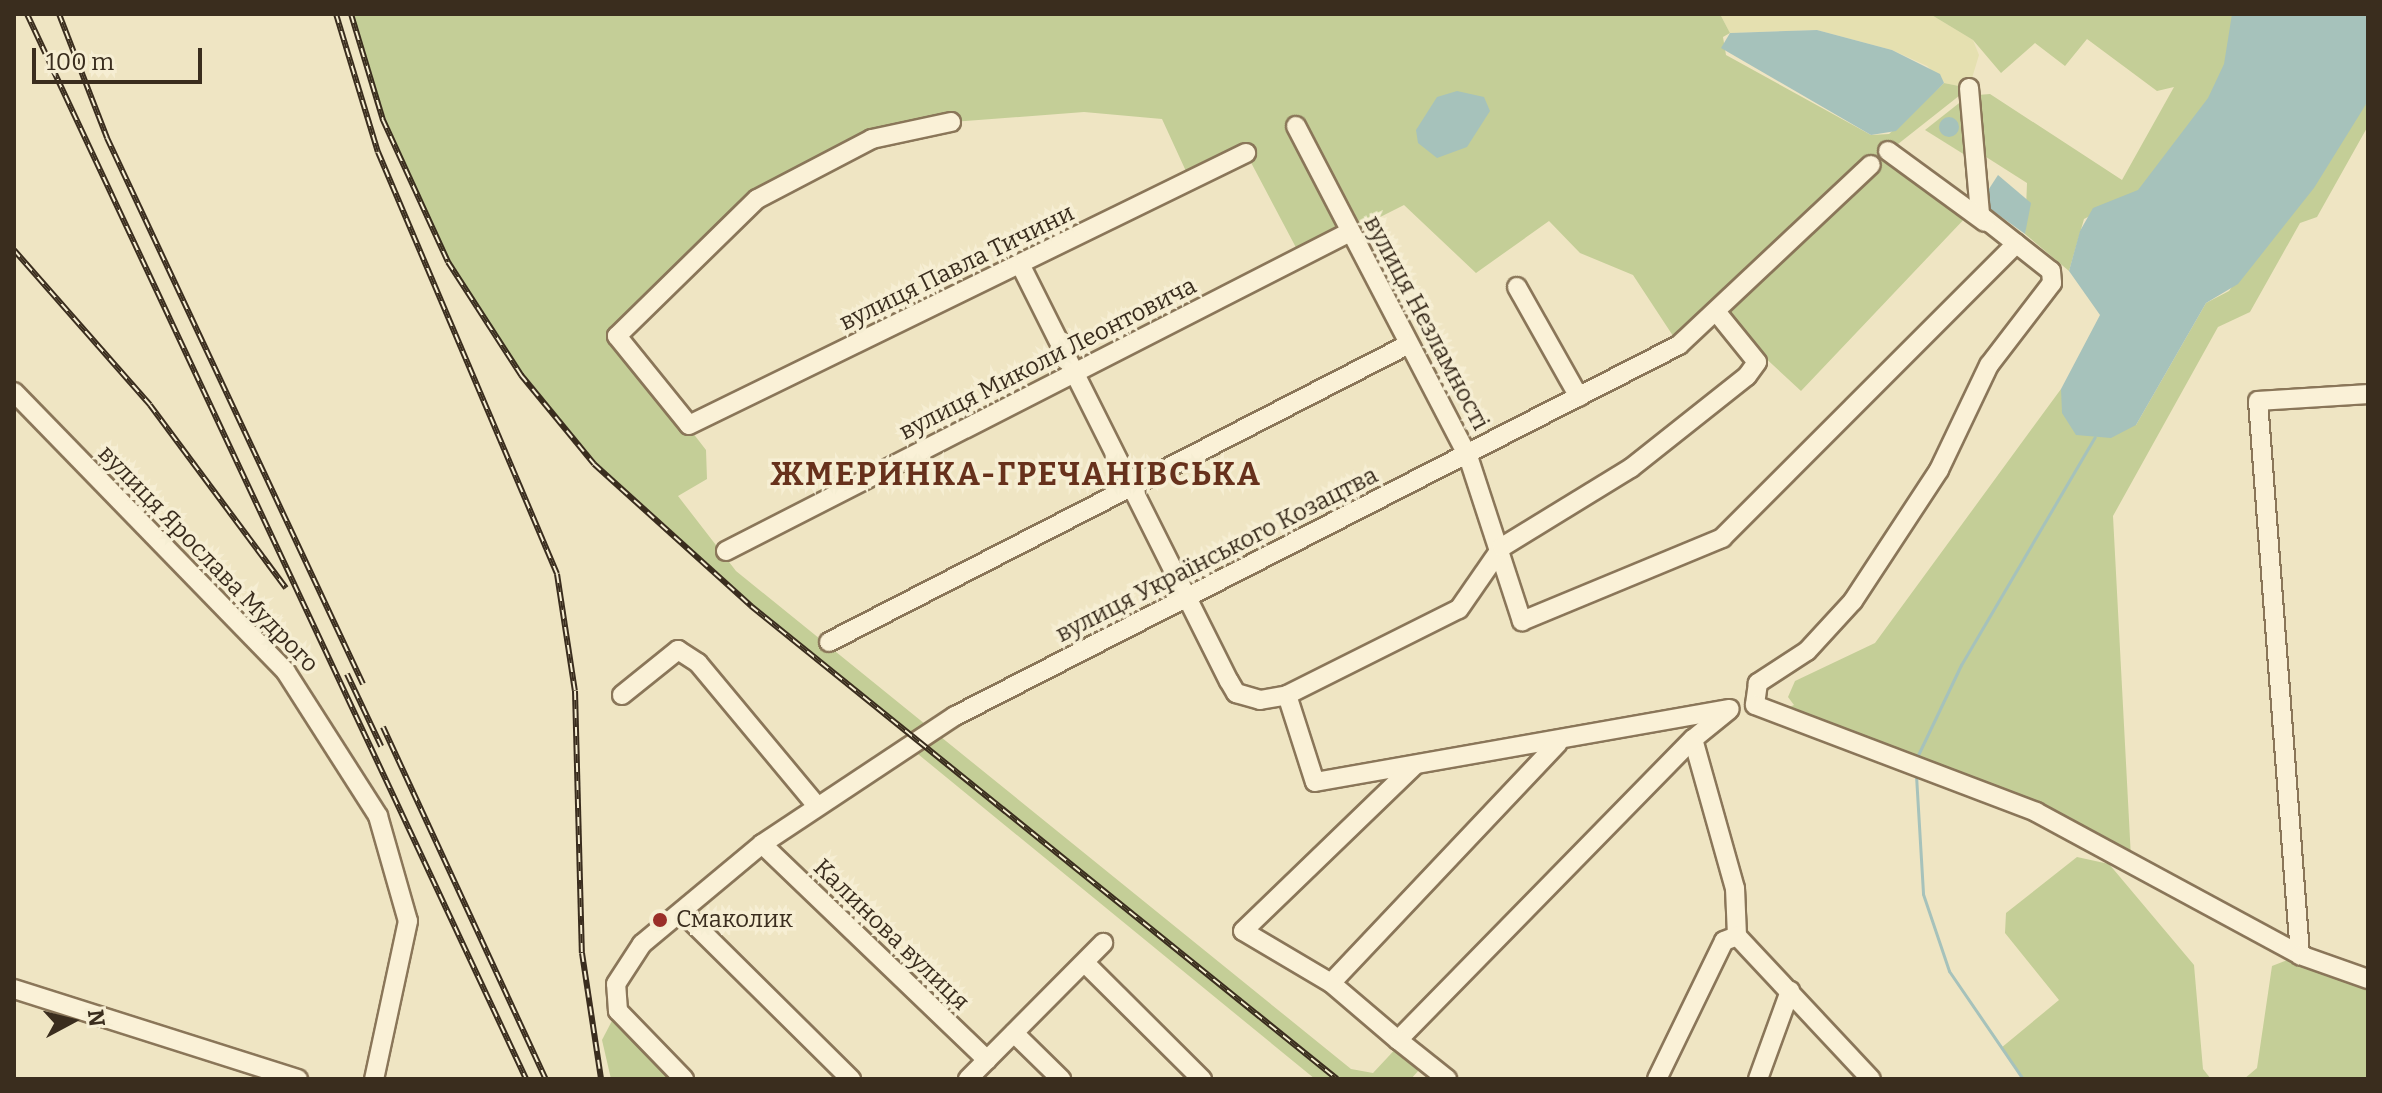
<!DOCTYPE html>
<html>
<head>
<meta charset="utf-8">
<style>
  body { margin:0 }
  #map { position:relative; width:2382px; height:1093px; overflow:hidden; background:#efe5c3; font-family:Bitter,serif }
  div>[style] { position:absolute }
  .farmland>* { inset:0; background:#e5e0b0 }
  .green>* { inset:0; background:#c4ce97 }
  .water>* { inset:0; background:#a6c2bb }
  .round { border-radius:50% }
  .stream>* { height:3px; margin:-1.5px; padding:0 1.5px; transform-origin:1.5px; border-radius:1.5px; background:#a6c2bb }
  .roads { filter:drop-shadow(2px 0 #8a7659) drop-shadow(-2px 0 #8a7659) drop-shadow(0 2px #8a7659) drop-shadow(0 -2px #8a7659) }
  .minor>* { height:18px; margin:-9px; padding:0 9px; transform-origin:9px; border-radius:9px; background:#faf1d7 }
  .rail>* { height:6px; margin-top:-3px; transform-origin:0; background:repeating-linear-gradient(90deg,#f6eed3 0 9px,#3a2d1e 0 18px); box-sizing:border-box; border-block:2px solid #3a2d1e }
  .dots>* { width:22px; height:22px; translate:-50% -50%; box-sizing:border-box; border:4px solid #f6eed3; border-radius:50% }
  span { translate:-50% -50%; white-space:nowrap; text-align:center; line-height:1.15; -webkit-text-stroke:7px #f6eed3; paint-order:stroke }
  .street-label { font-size:24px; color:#3a2d1e }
  .poi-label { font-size:24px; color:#3a2d1e }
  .left { translate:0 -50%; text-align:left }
  .district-label { font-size:32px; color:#67311c; font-weight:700; letter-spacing:2px }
  .frame { position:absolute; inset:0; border:16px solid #3a2d1e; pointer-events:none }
  .north { position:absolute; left:32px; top:981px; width:80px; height:80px; -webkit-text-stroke:6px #f6eed3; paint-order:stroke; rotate:83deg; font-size:22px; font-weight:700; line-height:32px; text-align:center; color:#3a2d1e }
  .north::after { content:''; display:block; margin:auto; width:28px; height:36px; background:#3a2d1e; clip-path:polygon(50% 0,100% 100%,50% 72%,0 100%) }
  .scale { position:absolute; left:32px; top:48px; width:170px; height:36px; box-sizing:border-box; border:4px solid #3a2d1e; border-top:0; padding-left:10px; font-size:24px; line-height:28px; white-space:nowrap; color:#3a2d1e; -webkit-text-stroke:6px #f6eed3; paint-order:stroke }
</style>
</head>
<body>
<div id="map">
  <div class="farmland">
    <div style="clip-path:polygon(1720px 14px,1930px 14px,1973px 40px,1979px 55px,1969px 88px,1944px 83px,1927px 66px,1892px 50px,1817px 30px,1730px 33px)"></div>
  </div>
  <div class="green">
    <div style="clip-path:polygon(351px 14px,1720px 14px,1730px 33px,1723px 37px,1726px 55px,1871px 135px,1889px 134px,1944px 83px,1969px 88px,1874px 163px,1889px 158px,1968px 215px,1801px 391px,1719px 315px,1679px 345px,1633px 275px,1580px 253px,1549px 221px,1476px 273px,1404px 205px,1301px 257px,1246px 153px,1190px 180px,1162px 119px,1084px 112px,952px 122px,894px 132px,757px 199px,618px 336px,706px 450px,707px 479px,678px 496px,736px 571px,1351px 1069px,1373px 1073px,1401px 1043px,1426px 1062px,1411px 1079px,1315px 1079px,913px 750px,922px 743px,685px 550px,594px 464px,521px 376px,448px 262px,383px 120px)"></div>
    <div style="clip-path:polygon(1930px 14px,2241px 14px,2231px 66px,2152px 185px,2084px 219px,2069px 271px,2025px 234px,2027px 183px,1983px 155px,1978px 95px,1990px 94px,2122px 180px,2174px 87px,2157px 91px,2087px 39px,2065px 66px,2035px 43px,2001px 73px,1973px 40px)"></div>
    <div style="clip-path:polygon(1963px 100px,1968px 153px,1965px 155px,1925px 130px)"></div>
    <div style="clip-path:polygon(2368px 101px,2368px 126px,2317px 217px,2300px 223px,2250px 312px,2218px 327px,2113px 516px,2131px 858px,1776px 713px,1794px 705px,1788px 697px,1795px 681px,1875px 643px,2061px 389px,2075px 418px,2136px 425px,2206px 303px,2229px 291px)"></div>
    <div style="clip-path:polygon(2077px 857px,2109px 864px,2194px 965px,2203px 1069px,2211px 1079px,2023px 1079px,2001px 1048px,2059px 1000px,2005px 933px,2006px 913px)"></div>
    <div style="clip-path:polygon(2300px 955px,2368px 979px,2368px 1079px,2244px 1079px,2257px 1068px,2272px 966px)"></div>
    <div style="clip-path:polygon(615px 1015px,677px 1079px,611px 1079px,602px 1040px)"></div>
  </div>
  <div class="water">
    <div style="clip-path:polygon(2232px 14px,2368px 14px,2368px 101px,2314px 188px,2238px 284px,2206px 303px,2136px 425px,2111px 438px,2076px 435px,2062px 413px,2061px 389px,2100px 315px,2069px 271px,2080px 231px,2093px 208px,2138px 190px,2208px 98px,2224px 64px)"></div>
    <div style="clip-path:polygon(1817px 30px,1892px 50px,1940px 74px,1944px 83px,1896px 131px,1871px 135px,1721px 48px,1730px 33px)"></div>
    <div style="clip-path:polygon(1457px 91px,1484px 97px,1490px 111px,1467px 147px,1437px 158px,1418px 143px,1416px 130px,1437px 97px)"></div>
    <div class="round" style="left:1939px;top:117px;width:20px;height:20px"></div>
    <div style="clip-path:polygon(1998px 175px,2031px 203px,2025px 234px,1989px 208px,1985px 195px)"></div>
  </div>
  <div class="stream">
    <div style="left:1918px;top:755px;width:100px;rotate:-64.5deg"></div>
    <div style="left:1961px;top:665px;width:264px;rotate:-59.6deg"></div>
    <div style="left:1916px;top:775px;width:119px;rotate:86.6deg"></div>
    <div style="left:1923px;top:894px;width:81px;rotate:71.3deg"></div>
    <div style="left:1949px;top:971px;width:131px;rotate:55.6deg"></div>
  </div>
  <div class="roads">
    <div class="minor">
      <div style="left:1969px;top:88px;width:127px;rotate:85deg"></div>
      <div style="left:1980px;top:215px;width:90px;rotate:38.3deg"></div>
      <div style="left:2051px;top:271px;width:12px;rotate:85deg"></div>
      <div style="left:2052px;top:283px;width:103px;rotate:127.5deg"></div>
      <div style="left:1989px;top:365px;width:116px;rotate:115.5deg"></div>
      <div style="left:1939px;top:470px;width:157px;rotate:123.3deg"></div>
      <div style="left:1853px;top:601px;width:68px;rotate:132.6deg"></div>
      <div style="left:1807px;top:651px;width:59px;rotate:146.9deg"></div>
      <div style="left:1758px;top:683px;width:22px;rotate:98deg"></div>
      <div style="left:1755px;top:705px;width:301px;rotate:20.8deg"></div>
      <div style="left:2036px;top:812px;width:300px;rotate:28.4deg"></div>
      <div style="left:951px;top:122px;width:81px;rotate:167.9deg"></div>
      <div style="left:872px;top:139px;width:130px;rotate:152.4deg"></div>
      <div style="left:757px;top:199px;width:196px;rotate:135.6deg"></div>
      <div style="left:617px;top:336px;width:114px;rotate:51deg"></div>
      <div style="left:689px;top:425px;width:620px;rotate:-26.03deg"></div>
      <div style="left:1296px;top:126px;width:372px;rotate:62.5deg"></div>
      <div style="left:1468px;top:456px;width:174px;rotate:71.9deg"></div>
      <div style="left:1522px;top:621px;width:217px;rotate:-22.5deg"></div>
      <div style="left:1722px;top:538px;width:416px;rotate:-45deg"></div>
      <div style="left:1888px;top:151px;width:120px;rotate:36.2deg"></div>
      <div style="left:1020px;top:264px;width:466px;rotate:63.4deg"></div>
      <div style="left:1229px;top:681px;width:14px;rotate:60deg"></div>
      <div style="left:1236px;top:693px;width:25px;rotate:16deg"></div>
      <div style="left:1260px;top:700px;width:27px;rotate:-10deg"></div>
      <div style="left:1287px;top:695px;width:192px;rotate:-26.6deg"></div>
      <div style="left:1459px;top:609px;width:75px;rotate:-55.3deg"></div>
      <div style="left:1502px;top:547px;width:151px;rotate:-31.5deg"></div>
      <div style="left:1631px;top:468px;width:148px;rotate:-38.4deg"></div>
      <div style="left:1747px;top:376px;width:17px;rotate:-54deg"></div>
      <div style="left:1757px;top:362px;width:60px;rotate:-129deg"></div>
      <div style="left:1517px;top:287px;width:126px;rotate:60.6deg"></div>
      <div style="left:14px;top:392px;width:390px;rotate:45.8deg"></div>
      <div style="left:286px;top:672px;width:171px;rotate:57.4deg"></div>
      <div style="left:378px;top:816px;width:109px;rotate:74.1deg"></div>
      <div style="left:408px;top:921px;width:162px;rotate:102.1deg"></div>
      <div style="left:2368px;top:394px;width:110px;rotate:176.4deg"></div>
      <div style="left:2258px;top:401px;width:556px;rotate:85.66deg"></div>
      <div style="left:2300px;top:955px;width:72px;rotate:19.4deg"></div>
      <div style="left:726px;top:551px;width:701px;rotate:-27.08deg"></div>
      <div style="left:829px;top:642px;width:652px;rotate:-27.19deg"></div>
      <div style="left:622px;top:695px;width:72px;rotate:-38.8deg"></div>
      <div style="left:678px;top:650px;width:24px;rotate:33deg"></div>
      <div style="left:698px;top:663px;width:186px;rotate:50.2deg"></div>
      <div style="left:1287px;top:695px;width:91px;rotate:72.2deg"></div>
      <div style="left:1315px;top:782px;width:421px;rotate:-10deg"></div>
      <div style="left:1729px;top:710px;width:46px;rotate:141.1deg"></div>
      <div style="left:1693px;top:739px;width:155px;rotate:74.3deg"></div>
      <div style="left:1735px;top:888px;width:48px;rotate:87.6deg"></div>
      <div style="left:1737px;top:936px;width:196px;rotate:46.9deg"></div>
      <div style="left:1558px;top:743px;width:330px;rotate:133.4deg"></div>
      <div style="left:1331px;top:983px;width:88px;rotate:40.4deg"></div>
      <div style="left:1398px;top:1040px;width:421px;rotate:-45.6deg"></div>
      <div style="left:762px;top:844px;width:312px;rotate:43.8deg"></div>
      <div style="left:682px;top:912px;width:238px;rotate:44.7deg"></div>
      <div style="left:1085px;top:963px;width:165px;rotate:44.8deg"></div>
      <div style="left:1331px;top:983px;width:102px;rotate:-149.4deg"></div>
      <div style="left:1243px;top:931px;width:238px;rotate:-44deg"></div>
      <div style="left:14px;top:989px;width:298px;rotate:17.6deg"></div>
      <div style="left:1014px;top:1033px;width:66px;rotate:44.4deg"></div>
      <div style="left:1398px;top:1040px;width:63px;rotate:38.5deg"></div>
      <div style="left:684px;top:1079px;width:95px;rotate:-134.1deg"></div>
      <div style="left:618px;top:1011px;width:27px;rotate:-94deg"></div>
      <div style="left:616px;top:984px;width:48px;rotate:-57deg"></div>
      <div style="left:642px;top:944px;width:156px;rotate:-39.8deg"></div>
      <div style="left:762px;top:844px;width:232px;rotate:-33.6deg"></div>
      <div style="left:955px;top:716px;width:814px;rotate:-27.13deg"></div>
      <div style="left:1679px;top:345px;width:263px;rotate:-43.2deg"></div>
      <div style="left:968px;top:1079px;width:192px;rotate:-45.2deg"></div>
      <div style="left:1657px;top:1079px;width:153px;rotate:-64.1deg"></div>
      <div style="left:1724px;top:941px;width:14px;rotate:-21deg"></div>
      <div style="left:1758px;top:1079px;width:94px;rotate:-70deg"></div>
    </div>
  </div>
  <div class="rail">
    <div style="left:27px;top:14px;width:1176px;rotate:64.89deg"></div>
    <div style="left:59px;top:14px;width:133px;rotate:68.8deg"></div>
    <div style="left:107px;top:138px;width:603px;rotate:64.88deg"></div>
    <div style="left:336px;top:14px;width:144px;rotate:73.1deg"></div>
    <div style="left:378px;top:152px;width:458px;rotate:67deg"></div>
    <div style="left:557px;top:574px;width:118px;rotate:81.3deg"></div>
    <div style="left:575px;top:691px;width:262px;rotate:88.5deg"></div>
    <div style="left:582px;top:953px;width:127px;rotate:81.4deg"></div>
    <div style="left:351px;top:14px;width:111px;rotate:73.2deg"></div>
    <div style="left:383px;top:120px;width:156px;rotate:65.4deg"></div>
    <div style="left:448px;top:262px;width:135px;rotate:57.1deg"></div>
    <div style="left:521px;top:375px;width:115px;rotate:50.6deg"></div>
    <div style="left:594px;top:464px;width:212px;rotate:42.1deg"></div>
    <div style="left:751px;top:606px;width:753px;rotate:38.91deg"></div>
    <div style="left:14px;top:250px;width:206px;rotate:48.7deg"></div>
    <div style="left:150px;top:405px;width:228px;rotate:53.4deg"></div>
    <div style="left:347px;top:674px;width:80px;rotate:64.7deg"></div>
    <div style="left:383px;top:727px;width:388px;rotate:65.2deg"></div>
  </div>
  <div class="dots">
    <div style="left:660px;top:920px;background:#9a2e28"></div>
  </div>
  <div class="street-label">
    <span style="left:957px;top:268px;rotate:-26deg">вулиця Павла Тичини</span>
    <span style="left:1426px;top:323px;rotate:62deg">вулиця Незламності</span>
    <span style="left:1048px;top:359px;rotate:-27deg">вулиця Миколи Леонтовича</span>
    <span style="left:1217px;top:555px;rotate:-27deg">вулиця Українського Козацтва</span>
    <span style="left:208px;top:559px;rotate:46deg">вулиця Ярослава Мудрого</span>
    <span style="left:891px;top:935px;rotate:44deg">Калинова вулиця</span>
  </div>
  <div class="poi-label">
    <span class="left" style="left:676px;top:920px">Смаколик</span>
  </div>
  <div class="district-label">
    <span style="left:1016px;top:474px">ЖМЕРИНКА-ГРЕЧАНІВСЬКА</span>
  </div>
  <div class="frame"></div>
  <div class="north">N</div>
  <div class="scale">100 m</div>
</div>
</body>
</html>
